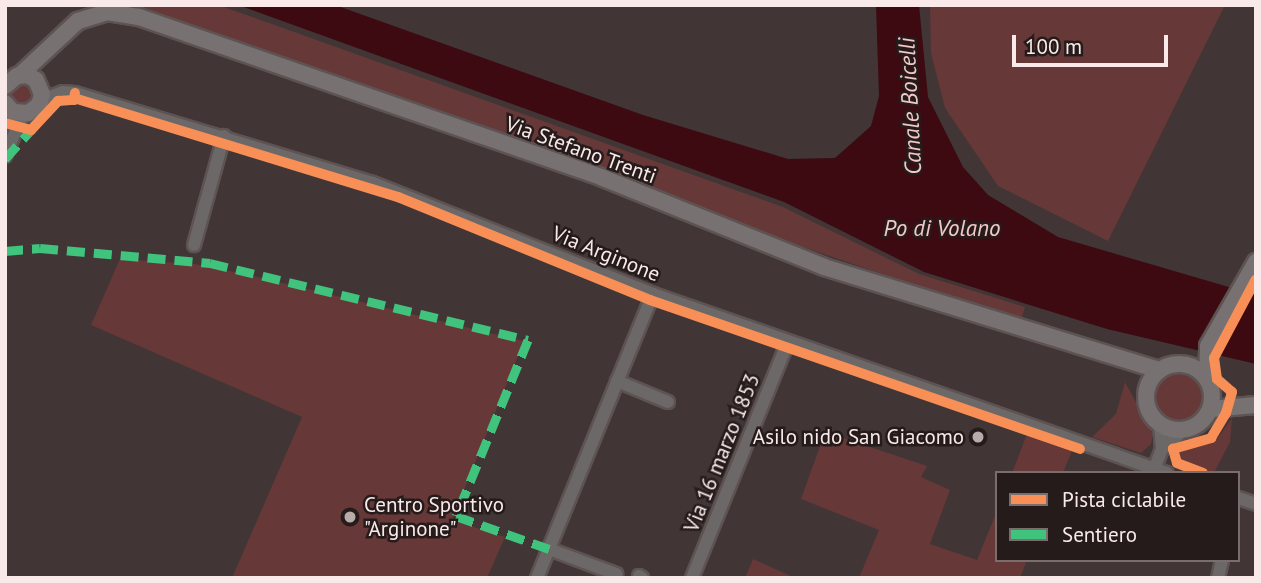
<!DOCTYPE html>
<html>
<head>
<meta charset="utf-8">
<style>
  body { margin:0 }
  #map { position:relative; width:1261px; height:583px; overflow:hidden; background:#413535; font-family:"PT Sans",sans-serif }
  div>[style] { position:absolute }
  .green>* { inset:0; background:#673838 }
  .round { border-radius:50% }
  .water>* { inset:0; background:#3c0a10 }
  .roads { filter:drop-shadow(2px 0 #5e5353) drop-shadow(-2px 0 #5e5353) drop-shadow(0 2px #5e5353) drop-shadow(0 -2px #5e5353) }
  .minor>* { height:12px; margin:-6px; padding:0 6px; transform-origin:6px; border-radius:6px; background:#6d6868 }
  .major>* { height:16px; margin:-8px; padding:0 8px; transform-origin:8px; border-radius:8px; background:#787171 }
  .major>.ring { margin:-8px; padding:0; box-sizing:content-box; background:none; border:16px solid #787171; border-radius:50% }
  .quiet>* { height:9px; margin-top:-4.5px; transform-origin:0; background:repeating-linear-gradient(90deg,#40c37c 0 18px,transparent 0 27px) }
  .cycleway>* { height:10px; margin:-5px; padding:0 5px; transform-origin:5px; border-radius:5px; background:#f78f57 }
  .dots>* { width:19px; height:19px; translate:-50% -50%; box-sizing:border-box; border:4px solid #251b1b; border-radius:50% }
  span { translate:-50% -50%; white-space:nowrap; text-align:center; line-height:1.15; -webkit-text-stroke:5px #251b1b; paint-order:stroke }
  .street-label { font-size:21px; color:#f9eae9 }
  .poi-label { font-size:21px; color:#f9eae9 }
  .right { translate:-100% -50%; text-align:right }
  .left { translate:0 -50%; text-align:left }
  .water-label { font-size:23px; color:#f5c7c6; font-style:italic }
  .frame { position:absolute; inset:0; border:7px solid #f9eae9; pointer-events:none }
  .legend { position:absolute; left:995px; top:471px; width:245px; height:91px; box-sizing:border-box; background:#251b1b; border:2px solid #7a6e6d; margin:0; padding:9px 12px; list-style:none; font-size:21px; color:#f9eae9 }
  .legend li { display:flex; align-items:center; gap:14px; height:35px }
  .legend b { width:35px; border:2px solid #7a6e6d }
  .scale { position:absolute; left:1012px; top:35px; width:156px; height:32px; box-sizing:border-box; border:4px solid #f9eae9; border-top:0; padding-left:9px; font-size:21px; line-height:24px; white-space:nowrap; color:#f9eae9; -webkit-text-stroke:5px #251b1b; paint-order:stroke }
</style>
</head>
<body>
<div id="map">
  <div class="green">
    <div style="clip-path:polygon(137px 5px,218px 5px,272px 24px,783px 207px,919px 274px,1025px 307px,1021px 321px,753px 230px)"></div>
    <div style="clip-path:polygon(930px 5px,1225px 5px,1108px 241px,998px 186px,945px 108px,931px 53px)"></div>
    <div class="round" style="left:10px;top:82px;width:24px;height:24px"></div>
    <div style="clip-path:polygon(120px 259px,195px 264px,254px 276px,524px 341px,452px 520px,505px 537px,487px 578px,232px 578px,302px 417px,91px 325px)"></div>
    <div class="round" style="left:1153px;top:371px;width:52px;height:52px"></div>
    <div style="clip-path:polygon(1125px 382px,1153px 434px,1151px 444px,1141px 453px,1092px 437px,1116px 414px)"></div>
    <div style="clip-path:polygon(1232px 418px,1230px 442px,1214px 473px,1178px 460px,1179px 452px,1217px 439px)"></div>
    <div style="clip-path:polygon(825px 432px,927px 466px,921px 477px,950px 490px,930px 544px,977px 560px,997px 511px,997px 560px,1027px 560px,1020px 578px,859px 578px,879px 530px,801px 499px)"></div>
    <div style="clip-path:polygon(1027px 434px,1072px 451px,1063px 473px,1012px 473px)"></div>
    <div style="clip-path:polygon(753px 559px,795px 578px,745px 578px)"></div>
  </div>
  <div class="water">
    <div style="clip-path:polygon(238px 5px,335px 5px,643px 115px,788px 159px,835px 158px,871px 126px,879px 96px,876px 5px,919px 5px,928px 97px,963px 167px,988px 195px,1058px 237px,1256px 295px,1256px 364px,1107px 329px,924px 272px,784px 202px)"></div>
  </div>
  <div class="roads">
    <div class="minor">
      <div style="left:42px;top:100px;width:22px;rotate:-21deg"></div>
      <div style="left:63px;top:92px;width:12px;rotate:5deg"></div>
      <div style="left:75px;top:93px;width:311px;rotate:16.8deg"></div>
      <div style="left:373px;top:183px;width:301px;rotate:21.6deg"></div>
      <div style="left:653px;top:294px;width:544px;rotate:19.2deg"></div>
      <div style="left:5px;top:156px;width:46px;rotate:-66.8deg"></div>
      <div style="left:194px;top:245px;width:113px;rotate:-74.6deg"></div>
      <div style="left:617px;top:381px;width:55px;rotate:22.4deg"></div>
      <div style="left:1162px;top:449px;width:29px;rotate:-41deg"></div>
      <div style="left:1154px;top:469px;width:22px;rotate:-68deg"></div>
      <div style="left:1162px;top:449px;width:24px;rotate:-95deg"></div>
      <div style="left:1238px;top:498px;width:19px;rotate:18deg"></div>
      <div style="left:549px;top:549px;width:72px;rotate:20.5deg"></div>
      <div style="left:639px;top:576px;width:4px;rotate:34deg"></div>
      <div style="left:537px;top:578px;width:307px;rotate:-67.8deg"></div>
      <div style="left:692px;top:578px;width:255px;rotate:-67.9deg"></div>
      <div style="left:1218px;top:578px;width:18px;rotate:-77deg"></div>
    </div>
    <div class="major">
      <div style="left:20px;top:75px;width:79px;rotate:-43deg"></div>
      <div style="left:78px;top:21px;width:30px;rotate:-17deg"></div>
      <div style="left:107px;top:12px;width:32px;rotate:9deg"></div>
      <div style="left:139px;top:17px;width:491px;rotate:19.1deg"></div>
      <div style="left:603px;top:178px;width:238px;rotate:21.9deg"></div>
      <div style="left:824px;top:267px;width:350px;rotate:17.1deg"></div>
      <div style="left:5px;top:86px;width:16px;rotate:-40deg"></div>
      <div style="left:17px;top:76px;width:10px;rotate:-6deg"></div>
      <div style="left:27px;top:75px;width:10px;rotate:29deg"></div>
      <div style="left:36px;top:80px;width:15px;rotate:67deg"></div>
      <div style="left:42px;top:94px;width:11px;rotate:105deg"></div>
      <div style="left:39px;top:105px;width:14px;rotate:144deg"></div>
      <div style="left:28px;top:113px;width:15px;rotate:-176deg"></div>
      <div style="left:13px;top:112px;width:12px;rotate:-132deg"></div>
      <div class="ring" style="left:1146px;top:364px;width:50px;height:50px"></div>
      <div style="left:1207px;top:378px;width:32px;rotate:-88deg"></div>
      <div style="left:1208px;top:346px;width:97px;rotate:-60.3deg"></div>
      <div style="left:1211px;top:409px;width:45px;rotate:-5.1deg"></div>
    </div>
  </div>
  <div class="quiet">
    <div style="left:5px;top:159px;width:39px;rotate:-48deg"></div>
    <div style="left:5px;top:251px;width:35px;rotate:-5deg"></div>
    <div style="left:40px;top:248px;width:171px;rotate:5deg"></div>
    <div style="left:210px;top:263px;width:327px;rotate:13.6deg"></div>
    <div style="left:528px;top:340px;width:190px;rotate:112.2deg"></div>
    <div style="left:456px;top:516px;width:99px;rotate:19.5deg"></div>
  </div>
  <div class="cycleway">
    <div style="left:74px;top:98px;width:339px;rotate:17deg"></div>
    <div style="left:398px;top:197px;width:272px;rotate:22.2deg"></div>
    <div style="left:650px;top:300px;width:455px;rotate:19.1deg"></div>
    <div style="left:5px;top:123px;width:27px;rotate:15deg"></div>
    <div style="left:31px;top:130px;width:40px;rotate:-47deg"></div>
    <div style="left:58px;top:101px;width:16px;rotate:-4deg"></div>
    <div style="left:74px;top:100px;width:7px;rotate:-82deg"></div>
    <div style="left:1226px;top:413px;width:22px;rotate:-74deg"></div>
    <div style="left:1232px;top:392px;width:20px;rotate:-139deg"></div>
    <div style="left:1217px;top:379px;width:21px;rotate:-98deg"></div>
    <div style="left:1214px;top:358px;width:89px;rotate:-62deg"></div>
    <div style="left:1203px;top:473px;width:28px;rotate:-159deg"></div>
    <div style="left:1177px;top:463px;width:15px;rotate:-106deg"></div>
    <div style="left:1173px;top:449px;width:40px;rotate:-16deg"></div>
    <div style="left:1211px;top:438px;width:29px;rotate:-59deg"></div>
  </div>
  <div class="dots">
    <div style="left:978px;top:437px;background:#b9abaa"></div>
    <div style="left:350px;top:517px;background:#b9abaa"></div>
  </div>
  <div class="street-label">
    <span style="left:581px;top:150px;rotate:20deg">Via Stefano Trenti</span>
    <span style="left:606px;top:254px;rotate:22deg">Via Arginone</span>
    <span style="left:722px;top:453px;rotate:-68deg">Via 16 marzo 1853</span>
  </div>
  <div class="poi-label">
    <span class="right" style="left:964px;top:437px">Asilo nido San Giacomo</span>
    <span class="left" style="left:364px;top:517px">Centro Sportivo<br>"Arginone"</span>
  </div>
  <div class="water-label">
    <span style="left:910px;top:106px;rotate:-93deg">Canale Boicelli</span>
    <span style="left:942px;top:228px">Po di Volano</span>
  </div>
  <div class="frame"></div>
  <ul class="legend">
  <li><b style="height:9px;background:#f78f57"></b>Pista ciclabile</li>
  <li><b style="height:9px;background:#40c37c"></b>Sentiero</li>
  </ul>
  <div class="scale">100 m</div>
</div>
</body>
</html>
